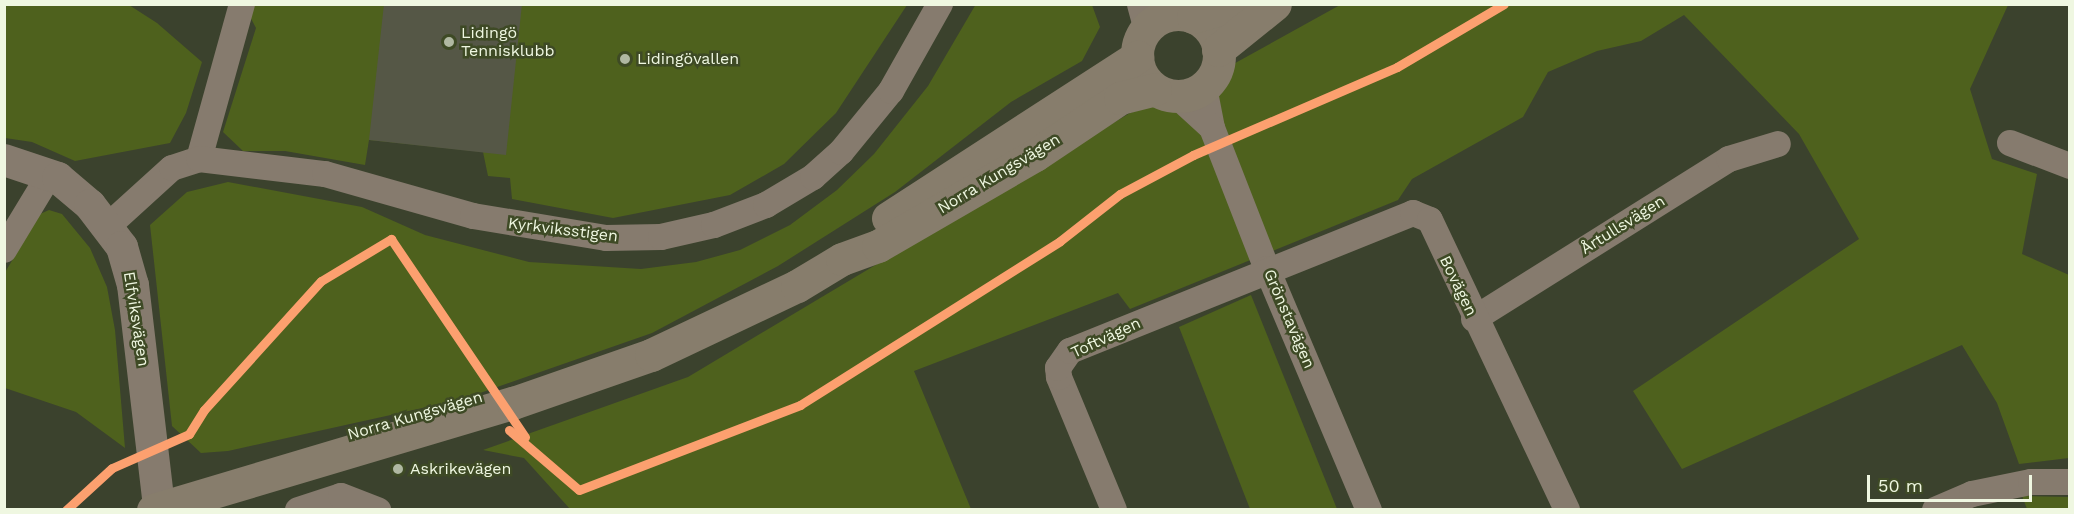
<!DOCTYPE html>
<html>
<head>
<meta charset="utf-8">
<style>
  body { margin:0 }
  #map { position:relative; width:2074px; height:514px; overflow:hidden; background:#3b422d; font-family:"Work Sans",sans-serif }
  div>[style] { position:absolute }
  .green>* { inset:0; background:#4e611d }
  .building>* { inset:0; background:#555746 }
  .minor>* { height:26px; margin:-13px; padding:0 13px; transform-origin:13px; border-radius:13px; background:#867b6e }
  .tertiary>* { height:32px; margin:-16px; padding:0 16px; transform-origin:16px; border-radius:16px; background:#867b6e }
  .secondary>* { height:33px; margin:-16.5px; padding:0 16.5px; transform-origin:16.5px; border-radius:16.5px; background:#877d6c }
  .secondary>.ring { margin:-16.5px; padding:0; box-sizing:content-box; background:none; border:33px solid #877d6c; border-radius:50% }
  .cycleway>* { height:9px; margin:-4.5px; padding:0 4.5px; transform-origin:4.5px; border-radius:4.5px; background:#fca06f }
  .dots>* { width:16px; height:16px; translate:-50% -50%; box-sizing:border-box; border:3px solid #3e4a25; border-radius:50% }
  span { translate:-50% -50%; white-space:nowrap; text-align:center; line-height:1.15; -webkit-text-stroke:5px #3e4a25; paint-order:stroke }
  .poi-label { font-size:16px; color:#eff7e1 }
  .left { translate:0 -50%; text-align:left }
  .street-label { font-size:16px; color:#eff7e1 }
  .frame { position:absolute; inset:0; border:6px solid #eff7e1; pointer-events:none }
  .scale { position:absolute; left:1867px; top:475px; width:165px; height:27px; box-sizing:border-box; border:3px solid #eff7e1; border-top:0; padding-left:8px; font-size:18px; line-height:21px; white-space:nowrap; color:#eff7e1; -webkit-text-stroke:4px #3e4a25; paint-order:stroke }
</style>
</head>
<body>
<div id="map">
  <div class="green">
    <div style="clip-path:polygon(5px 4px,129px 5px,157px 23px,202px 62px,186px 113px,170px 143px,75px 161px,32px 142px,5px 138px)"></div>
    <div style="clip-path:polygon(976px 4px,1092px 5px,1100px 27px,1082px 61px,1011px 102px,895px 192px,778px 266px,652px 333px,463px 399px,228px 451px,201px 453px,172px 426px,150px 225px,187px 192px,228px 182px,362px 207px,425px 235px,529px 262px,641px 269px,696px 262px,740px 250px,790px 225px,837px 190px,874px 154px,928px 86px)"></div>
    <div style="clip-path:polygon(249px 5px,907px 5px,836px 113px,784px 164px,730px 195px,613px 218px,512px 199px,510px 178px,488px 176px,483px 152px,369px 140px,365px 165px,285px 151px,243px 151px,223px 132px,256px 28px,247px 11px)"></div>
    <div style="clip-path:polygon(1340px 5px,2008px 5px,1970px 89px,1992px 159px,2037px 174px,2022px 254px,2069px 275px,2069px 458px,2019px 464px,1997px 403px,1962px 345px,1682px 469px,1633px 391px,1859px 239px,1799px 134px,1684px 15px,1641px 41px,1597px 51px,1548px 72px,1523px 117px,1412px 179px,1398px 200px,1130px 309px,1118px 293px,914px 371px,971px 509px,570px 509px,524px 458px,483px 450px,688px 377px,1130px 113px,1161px 103px,1177px 108px,1220px 81px,1228px 67px)"></div>
    <div style="clip-path:polygon(49px 210px,62px 214px,90px 248px,107px 287px,115px 330px,125px 448px,76px 412px,5px 388px,4px 274px,40px 214px)"></div>
    <div style="clip-path:polygon(1251px 295px,1337px 509px,1250px 509px,1179px 327px)"></div>
    <div style="clip-path:polygon(2022px 496px,2069px 497px,2069px 509px,2027px 509px)"></div>
  </div>
  <div class="building">
    <div style="clip-path:polygon(384px 4px,522px 4px,506px 155px,369px 140px)"></div>
  </div>
  <div class="minor">
    <div style="left:1204px;top:87px;width:42px;rotate:79deg"></div>
    <div style="left:1212px;top:128px;width:151px;rotate:68.7deg"></div>
    <div style="left:1267px;top:269px;width:262px;rotate:67.1deg"></div>
    <div style="left:1177px;top:96px;width:47px;rotate:42.4deg"></div>
    <div style="left:2010px;top:143px;width:64px;rotate:21deg"></div>
    <div style="left:199px;top:159px;width:161px;rotate:-74.5deg"></div>
    <div style="left:108px;top:226px;width:86px;rotate:-42.2deg"></div>
    <div style="left:172px;top:168px;width:28px;rotate:-18deg"></div>
    <div style="left:199px;top:159px;width:127px;rotate:6.8deg"></div>
    <div style="left:325px;top:174px;width:154px;rotate:15.8deg"></div>
    <div style="left:473px;top:216px;width:135px;rotate:9.4deg"></div>
    <div style="left:606px;top:238px;width:55px;rotate:-1deg"></div>
    <div style="left:661px;top:237px;width:54px;rotate:-12.8deg"></div>
    <div style="left:714px;top:225px;width:56px;rotate:-21deg"></div>
    <div style="left:766px;top:205px;width:55px;rotate:-30.8deg"></div>
    <div style="left:813px;top:177px;width:38px;rotate:-42deg"></div>
    <div style="left:841px;top:152px;width:79px;rotate:-50.7deg"></div>
    <div style="left:891px;top:91px;width:100px;rotate:-60.6deg"></div>
    <div style="left:4px;top:250px;width:89px;rotate:-58.8deg"></div>
    <div style="left:1474px;top:319px;width:301px;rotate:-32.1deg"></div>
    <div style="left:1729px;top:159px;width:51px;rotate:-17deg"></div>
    <div style="left:298px;top:510px;width:45px;rotate:-18deg"></div>
    <div style="left:341px;top:496px;width:40px;rotate:21deg"></div>
    <div style="left:1114px;top:510px;width:144px;rotate:-112.5deg"></div>
    <div style="left:1059px;top:377px;width:9px;rotate:-96deg"></div>
    <div style="left:1058px;top:368px;width:21px;rotate:-55deg"></div>
    <div style="left:1070px;top:351px;width:370px;rotate:-21.9deg"></div>
    <div style="left:1413px;top:213px;width:18px;rotate:22deg"></div>
    <div style="left:1430px;top:220px;width:321px;rotate:64.7deg"></div>
    <div style="left:1935px;top:510px;width:40px;rotate:-23.4deg"></div>
    <div style="left:1972px;top:494px;width:60px;rotate:-11.5deg"></div>
    <div style="left:2031px;top:482px;width:39px"></div>
  </div>
  <div class="tertiary">
    <div style="left:1143px;top:4px;width:23px;rotate:75deg"></div>
    <div style="left:4px;top:160px;width:57px;rotate:18.4deg"></div>
    <div style="left:58px;top:178px;width:42px;rotate:40.2deg"></div>
    <div style="left:90px;top:205px;width:53px;rotate:52.7deg"></div>
    <div style="left:122px;top:247px;width:40px;rotate:74deg"></div>
    <div style="left:133px;top:285px;width:224px;rotate:83.3deg"></div>
  </div>
  <div class="secondary">
    <div class="ring" style="left:1137px;top:14px;width:49px;height:49px"></div>
    <div style="left:1193px;top:17px;width:47px;rotate:-16.1deg"></div>
    <div style="left:1218px;top:50px;width:73px;rotate:-38.9deg"></div>
    <div style="left:888px;top:218px;width:297px;rotate:-32.9deg"></div>
    <div style="left:153px;top:510px;width:376px;rotate:-16.6deg"></div>
    <div style="left:513px;top:403px;width:146px;rotate:-19.2deg"></div>
    <div style="left:651px;top:355px;width:161px;rotate:-25.3deg"></div>
    <div style="left:797px;top:286px;width:52px;rotate:-31deg"></div>
    <div style="left:842px;top:259px;width:38px;rotate:-20deg"></div>
    <div style="left:878px;top:246px;width:181px;rotate:-30.1deg"></div>
    <div style="left:1035px;top:155px;width:102px;rotate:-33.8deg"></div>
    <div style="left:1120px;top:98px;width:36px;rotate:-14deg"></div>
  </div>
  <div class="cycleway">
    <div style="left:509px;top:430px;width:92px;rotate:40.6deg"></div>
    <div style="left:579px;top:490px;width:237px;rotate:-21deg"></div>
    <div style="left:800px;top:405px;width:307px;rotate:-32.2deg"></div>
    <div style="left:1060px;top:241px;width:76px;rotate:-38.1deg"></div>
    <div style="left:1120px;top:194px;width:83px;rotate:-28.1deg"></div>
    <div style="left:1193px;top:155px;width:222px;rotate:-23.3deg"></div>
    <div style="left:1397px;top:67px;width:124px;rotate:-30.5deg"></div>
    <div style="left:66px;top:510px;width:62px;rotate:-42.4deg"></div>
    <div style="left:112px;top:468px;width:84px;rotate:-23.8deg"></div>
    <div style="left:189px;top:434px;width:28px;rotate:-58deg"></div>
    <div style="left:204px;top:410px;width:174px;rotate:-47.8deg"></div>
    <div style="left:321px;top:281px;width:82px;rotate:-31deg"></div>
    <div style="left:391px;top:239px;width:239px;rotate:55.9deg"></div>
  </div>
  <div class="dots">
    <div style="left:449px;top:42px;background:#b0b8a2"></div>
    <div style="left:625px;top:59px;background:#b0b8a2"></div>
    <div style="left:398px;top:469px;background:#b0b8a2"></div>
  </div>
  <div class="poi-label">
    <span class="left" style="left:461px;top:42px">Lidingö<br>Tennisklubb</span>
    <span class="left" style="left:637px;top:59px">Lidingövallen</span>
    <span class="left" style="left:410px;top:469px">Askrikevägen</span>
  </div>
  <div class="street-label">
    <span style="left:999px;top:174px;rotate:-31deg">Norra Kungsvägen</span>
    <span style="left:1623px;top:225px;rotate:-32deg">Årtullsvägen</span>
    <span style="left:563px;top:230px;rotate:7deg">Kyrkviksstigen</span>
    <span style="left:1458px;top:286px;rotate:64deg">Bovägen</span>
    <span style="left:136px;top:319px;rotate:81deg">Elfviksvägen</span>
    <span style="left:1289px;top:319px;rotate:67deg">Grönstavägen</span>
    <span style="left:1106px;top:338px;rotate:-25deg">Toftvägen</span>
    <span style="left:415px;top:416px;rotate:-16deg">Norra Kungsvägen</span>
  </div>
  <div class="frame"></div>
  <div class="scale">50 m</div>
</div>
</body>
</html>
